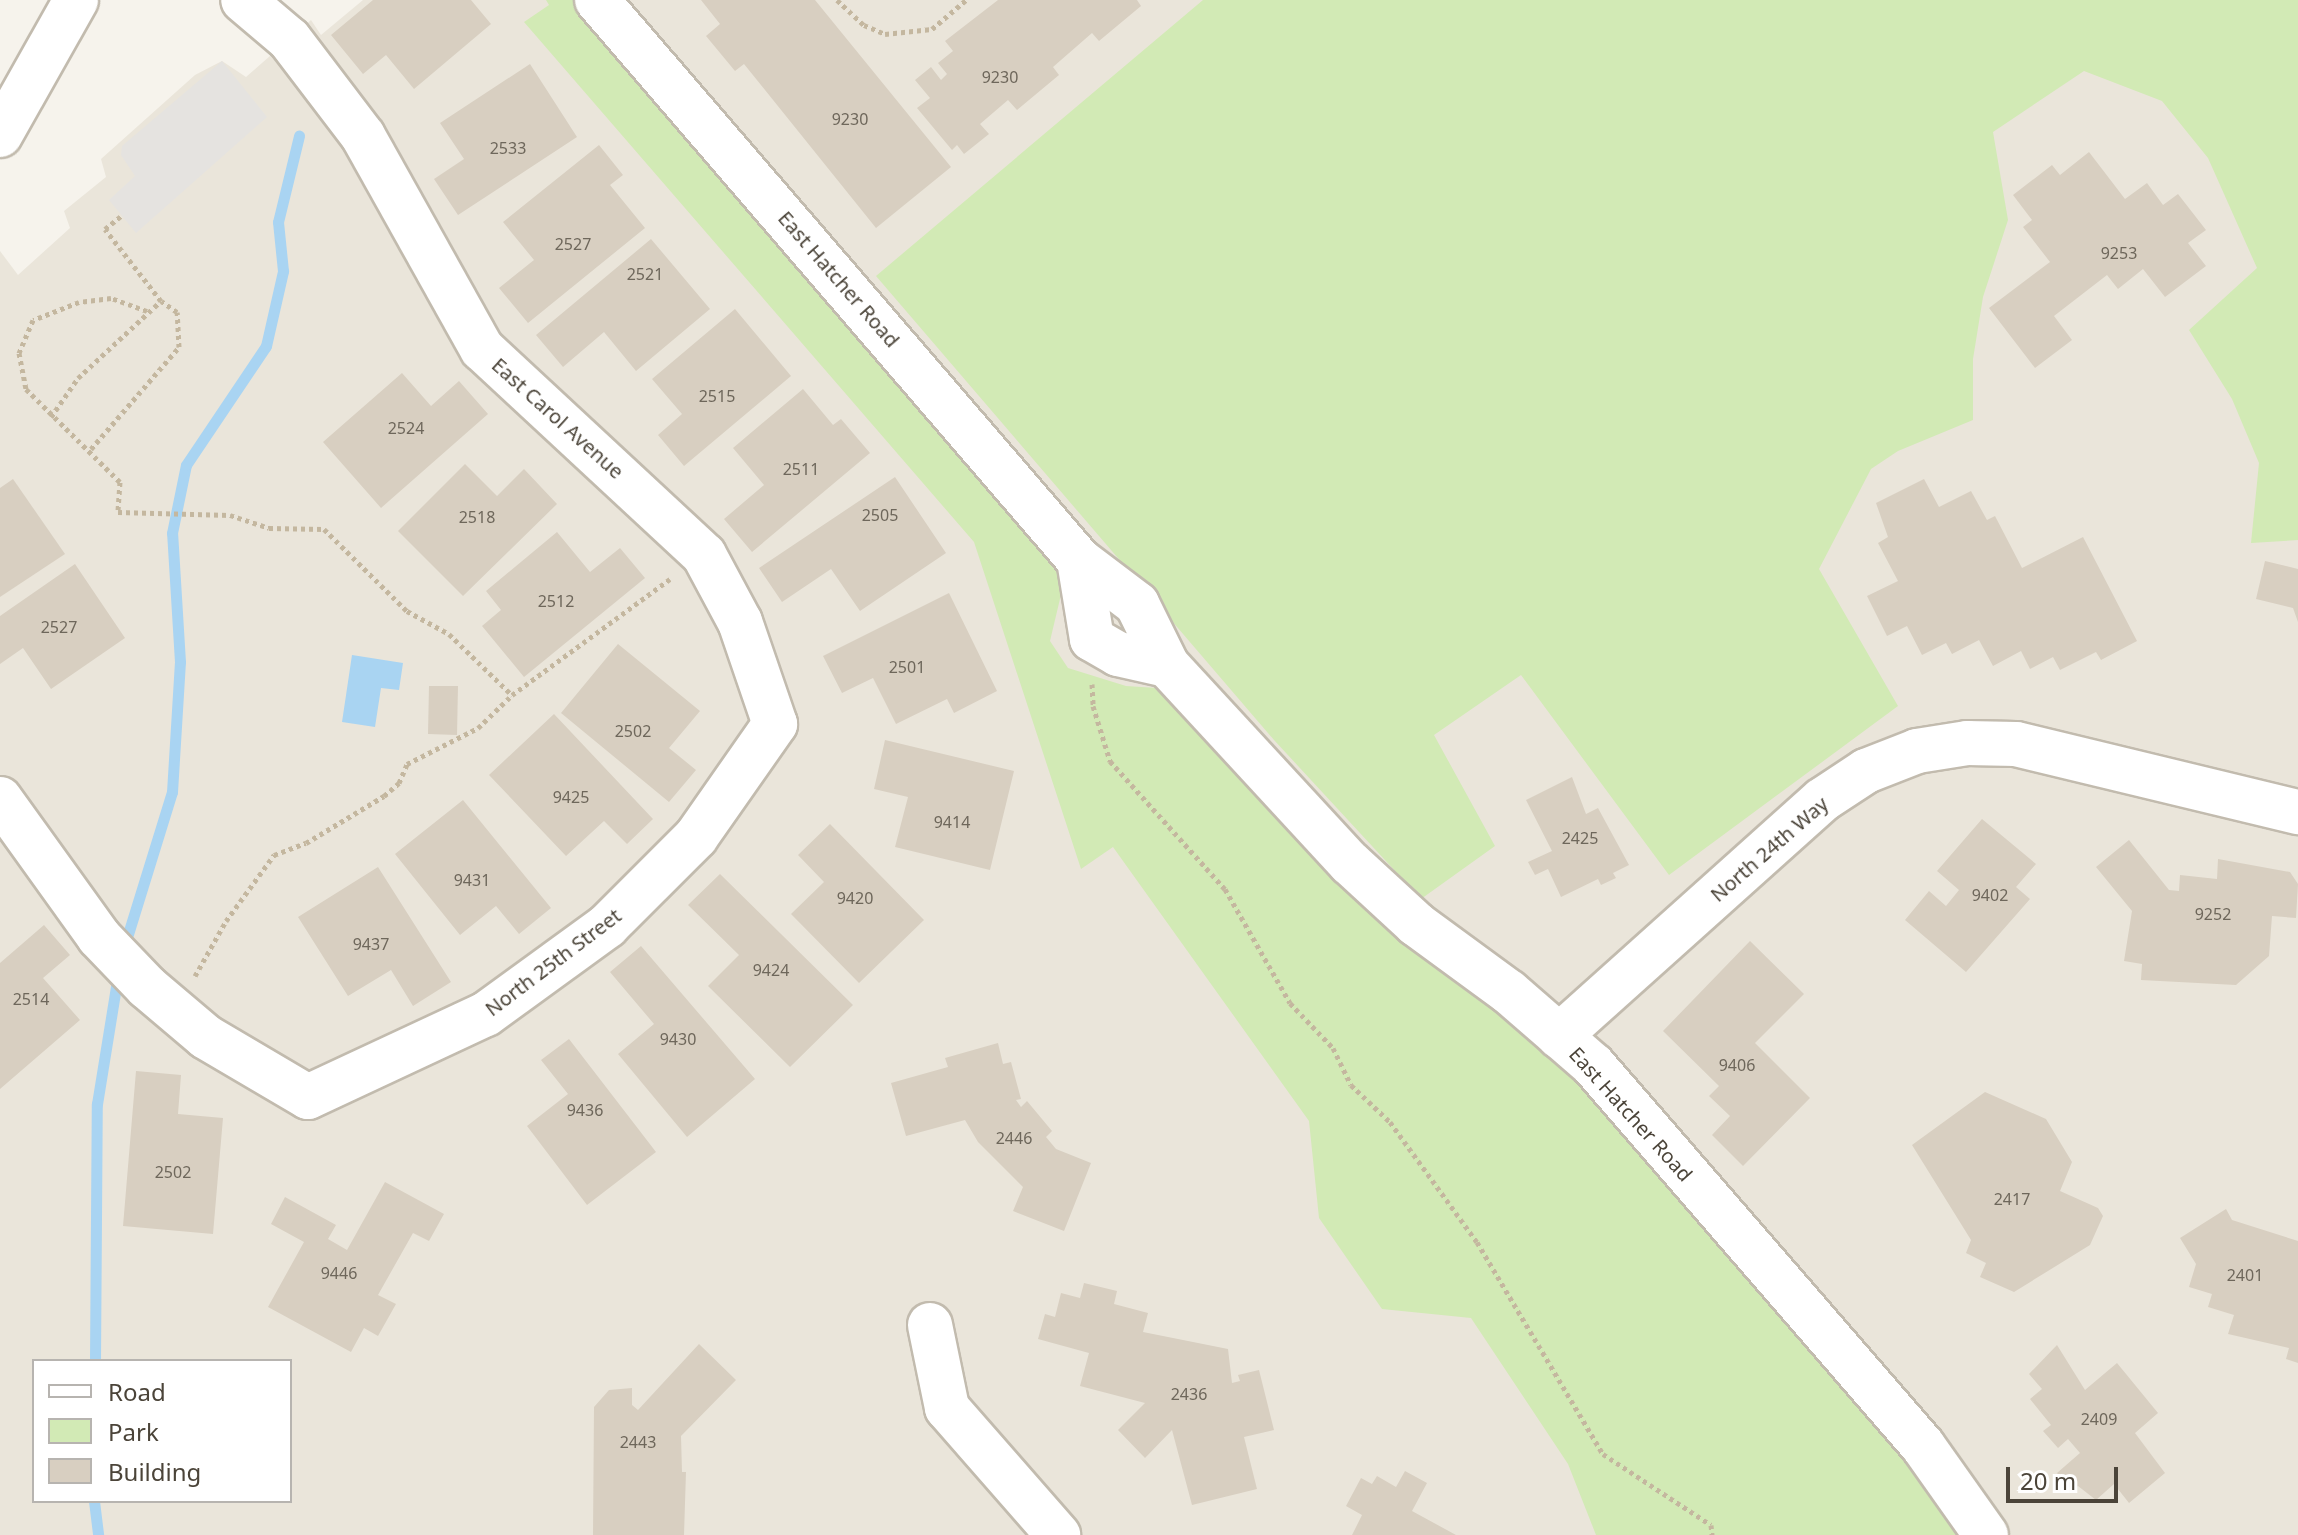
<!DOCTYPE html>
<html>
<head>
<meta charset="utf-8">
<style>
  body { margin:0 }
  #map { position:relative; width:2298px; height:1535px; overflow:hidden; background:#f6f3ec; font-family:"Noto Sans",sans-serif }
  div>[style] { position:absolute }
  .residential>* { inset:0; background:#eae5da }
  .green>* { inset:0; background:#d2eab5 }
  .parking>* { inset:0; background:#e5e3e0 }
  .water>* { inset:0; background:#a9d4f2 }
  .stream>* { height:11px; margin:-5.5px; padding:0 5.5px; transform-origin:5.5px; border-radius:5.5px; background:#a9d4f2 }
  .building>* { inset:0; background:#d8cfc1 }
  .path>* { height:5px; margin-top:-2.5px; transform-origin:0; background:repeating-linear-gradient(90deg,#c4b79f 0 4px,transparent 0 8px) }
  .roads { filter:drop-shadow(2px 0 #c2bbae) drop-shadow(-2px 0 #c2bbae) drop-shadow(0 2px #c2bbae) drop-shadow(0 -2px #c2bbae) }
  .minor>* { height:44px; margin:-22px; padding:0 22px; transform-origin:22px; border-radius:22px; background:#fff }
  span { translate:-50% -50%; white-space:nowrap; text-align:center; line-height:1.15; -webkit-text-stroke:6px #fff; paint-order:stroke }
  .number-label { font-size:16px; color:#6e675b }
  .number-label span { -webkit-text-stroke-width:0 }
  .street-label { font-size:20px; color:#4b4439 }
  .legend { position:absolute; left:32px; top:1359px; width:260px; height:144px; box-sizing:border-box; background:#fff; border:2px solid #b7b4b0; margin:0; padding:10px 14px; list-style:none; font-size:24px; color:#4b4439 }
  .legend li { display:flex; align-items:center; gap:16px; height:40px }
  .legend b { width:40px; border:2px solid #b7b4b0 }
  .scale { position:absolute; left:2006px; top:1467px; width:112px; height:36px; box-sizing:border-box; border:4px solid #4b4439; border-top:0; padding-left:10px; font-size:24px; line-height:28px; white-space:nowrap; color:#4b4439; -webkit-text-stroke:6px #fff; paint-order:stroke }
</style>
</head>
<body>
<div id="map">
  <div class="residential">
    <div style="clip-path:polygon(evenodd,363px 0,2103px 0,2298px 215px,2298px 1535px,0 1535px,0 251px,18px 275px,70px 228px,64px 211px,106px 177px,101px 159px,195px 75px,222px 61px,246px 77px,311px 20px,321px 35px,363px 0,34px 1361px,290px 1361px,290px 1501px,34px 1501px,34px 1361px)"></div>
  </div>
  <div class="green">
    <div style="clip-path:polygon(546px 0,575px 0,1051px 560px,1064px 582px,1050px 641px,1068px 668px,1126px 686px,1157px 688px,1181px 706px,1361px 905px,1537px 1033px,1588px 1085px,1921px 1480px,1959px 1535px,1596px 1535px,1568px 1464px,1471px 1318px,1382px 1309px,1319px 1218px,1309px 1121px,1113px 847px,1081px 869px,974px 542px,524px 22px,549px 5px)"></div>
    <div style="clip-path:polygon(1203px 0,2298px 0,2298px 540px,2251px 543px,2259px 463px,2232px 399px,2189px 330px,2257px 268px,2208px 158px,2162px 101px,2084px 71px,1993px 132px,2008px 220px,1983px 297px,1973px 359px,1973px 420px,1898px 451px,1871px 469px,1819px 569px,1898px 706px,1669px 875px,1521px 675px,1434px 735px,1495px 846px,1421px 899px,1274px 740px,876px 276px)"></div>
  </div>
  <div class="parking">
    <div style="clip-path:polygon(222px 61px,267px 117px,136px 233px,109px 200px,135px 176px,121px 155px,122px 146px)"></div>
  </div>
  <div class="water">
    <div style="clip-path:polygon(352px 655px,403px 663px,399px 690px,381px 688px,375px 727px,342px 722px)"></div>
  </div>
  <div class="stream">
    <div style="left:124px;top:947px;width:162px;rotate:-72.8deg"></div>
    <div style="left:172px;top:792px;width:130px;rotate:-86.5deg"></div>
    <div style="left:180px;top:662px;width:129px;rotate:-93.5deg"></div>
    <div style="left:172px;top:533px;width:69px;rotate:-78.4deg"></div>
    <div style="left:186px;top:465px;width:143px;rotate:-56.1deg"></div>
    <div style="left:266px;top:346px;width:77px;rotate:-77.2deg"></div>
    <div style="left:283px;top:271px;width:49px;rotate:-95.8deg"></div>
    <div style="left:278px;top:222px;width:89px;rotate:-76.3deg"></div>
    <div style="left:95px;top:1361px;width:257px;rotate:-89.6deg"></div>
    <div style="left:97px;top:1104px;width:131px;rotate:-80.8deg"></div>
    <div style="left:94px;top:1501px;width:34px;rotate:83deg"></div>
  </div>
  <div class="building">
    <div style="clip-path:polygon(373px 0,471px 0,491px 24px,414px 89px,386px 55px,363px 74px,331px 35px)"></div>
    <div style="clip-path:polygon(701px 0,815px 0,951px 167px,876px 228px,744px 64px,735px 71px,706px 36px,720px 24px)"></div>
    <div style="clip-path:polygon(998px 0,1137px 0,1141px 6px,1099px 41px,1092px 33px,1053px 67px,1059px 75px,1017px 110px,1008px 100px,980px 124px,989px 134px,964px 154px,957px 145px,952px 150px,917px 108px,930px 98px,915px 80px,931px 67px,941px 80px,947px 74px,938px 63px,953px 51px,945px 41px)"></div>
    <div style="clip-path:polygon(530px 64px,577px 137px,458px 215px,434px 179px,464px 159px,440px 123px)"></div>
    <div style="clip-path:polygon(599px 145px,623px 175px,610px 185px,645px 228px,528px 323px,499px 288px,534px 260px,503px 222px)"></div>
    <div style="clip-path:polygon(2089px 152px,2125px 199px,2147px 183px,2163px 205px,2178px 194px,2206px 230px,2188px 243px,2206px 266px,2165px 297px,2143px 269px,2118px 289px,2107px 275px,2054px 316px,2072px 340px,2035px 368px,1989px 308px,2050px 262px,2023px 227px,2032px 220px,2013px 195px,2052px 165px,2060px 175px)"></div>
    <div style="clip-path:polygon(651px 239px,710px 309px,636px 371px,604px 332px,563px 367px,536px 335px)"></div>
    <div style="clip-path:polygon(735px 309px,791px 376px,684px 466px,658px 435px,682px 414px,652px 379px)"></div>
    <div style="clip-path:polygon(402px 373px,431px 406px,459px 381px,488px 414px,381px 508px,323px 442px)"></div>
    <div style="clip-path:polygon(803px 389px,833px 425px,841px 419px,870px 453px,752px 552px,724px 519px,764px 485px,733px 448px)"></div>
    <div style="clip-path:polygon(465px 464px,497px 496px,524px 469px,557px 504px,463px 596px,398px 531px)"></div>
    <div style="clip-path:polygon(895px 477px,946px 553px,860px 611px,831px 569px,782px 602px,759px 568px)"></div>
    <div style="clip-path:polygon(13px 479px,65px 554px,0 597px,0 488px)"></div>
    <div style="clip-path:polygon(1924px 479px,1939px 507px,1971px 491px,1987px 520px,1995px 516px,2022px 568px,2083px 537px,2137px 641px,2101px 660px,2096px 652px,2060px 670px,2053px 657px,2030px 669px,2021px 651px,1993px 666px,1979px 640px,1952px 654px,1946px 643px,1922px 655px,1907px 626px,1887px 636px,1867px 596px,1898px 581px,1878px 543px,1888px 537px,1876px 503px)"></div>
    <div style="clip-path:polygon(557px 532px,590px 572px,620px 548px,645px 578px,524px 677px,482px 626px,501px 610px,486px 591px)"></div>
    <div style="clip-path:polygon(2265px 561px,2298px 569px,2298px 622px,2293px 608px,2256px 599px)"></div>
    <div style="clip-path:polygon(75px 564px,125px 638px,51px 689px,23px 648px,0 664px,0 616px)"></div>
    <div style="clip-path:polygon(949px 593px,997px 691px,954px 713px,947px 699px,896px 724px,873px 678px,842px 693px,823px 656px)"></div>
    <div style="clip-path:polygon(618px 644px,700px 711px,669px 748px,696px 770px,669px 802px,561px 713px)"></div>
    <div style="clip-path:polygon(429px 686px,458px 686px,457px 735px,428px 734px)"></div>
    <div style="clip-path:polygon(554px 714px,653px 819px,627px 844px,604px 821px,566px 856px,489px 775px)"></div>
    <div style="clip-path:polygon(885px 740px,1014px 771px,990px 870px,895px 847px,908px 797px,874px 789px)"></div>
    <div style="clip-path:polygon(1572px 777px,1586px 814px,1598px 808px,1629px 865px,1613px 873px,1616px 878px,1601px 885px,1598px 879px,1561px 897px,1548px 869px,1535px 875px,1528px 862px,1552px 851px,1526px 800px)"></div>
    <div style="clip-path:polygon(463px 800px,551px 908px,519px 934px,496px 906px,460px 935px,395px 854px)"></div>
    <div style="clip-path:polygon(1982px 819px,2036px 864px,2016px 887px,2030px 899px,1966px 972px,1905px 920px,1929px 891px,1946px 906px,1959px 890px,1937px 871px)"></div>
    <div style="clip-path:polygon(830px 824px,924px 920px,859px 983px,791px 914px,824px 882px,798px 855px)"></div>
    <div style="clip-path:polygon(2129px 840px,2169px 890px,2179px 891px,2180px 875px,2217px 879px,2218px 859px,2290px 872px,2298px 884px,2296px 918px,2272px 916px,2269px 956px,2236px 985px,2141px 980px,2142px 964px,2124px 961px,2132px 911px,2096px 867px)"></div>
    <div style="clip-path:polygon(378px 867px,451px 982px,413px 1006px,391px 970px,348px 996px,298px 917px)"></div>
    <div style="clip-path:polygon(720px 874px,853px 1005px,790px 1067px,708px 986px,739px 955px,688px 905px)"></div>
    <div style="clip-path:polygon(44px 925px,70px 955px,43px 978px,80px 1020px,0 1089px,0 963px)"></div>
    <div style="clip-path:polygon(1750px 941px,1804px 994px,1755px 1043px,1810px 1098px,1743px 1166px,1712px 1135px,1730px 1116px,1709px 1096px,1719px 1086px,1663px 1031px)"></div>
    <div style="clip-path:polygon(641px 946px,755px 1079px,687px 1137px,618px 1054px,654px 1024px,610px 972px)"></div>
    <div style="clip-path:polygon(569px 1039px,656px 1152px,587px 1205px,527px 1126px,568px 1094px,541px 1060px)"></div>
    <div style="clip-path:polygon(998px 1043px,1003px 1064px,1011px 1062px,1021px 1099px,1016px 1100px,1021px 1107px,1027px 1101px,1052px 1131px,1046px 1137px,1056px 1149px,1091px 1163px,1064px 1231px,1013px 1211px,1023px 1187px,978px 1142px,965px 1120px,906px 1136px,891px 1083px,948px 1067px,945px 1058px)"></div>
    <div style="clip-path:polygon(136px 1071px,181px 1075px,178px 1114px,223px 1118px,213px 1234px,123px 1226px)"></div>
    <div style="clip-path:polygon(1985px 1092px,2046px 1119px,2072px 1162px,2060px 1191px,2098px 1208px,2103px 1216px,2090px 1245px,2014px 1292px,1980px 1277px,1986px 1263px,1966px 1253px,1971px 1240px,1912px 1145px)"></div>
    <div style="clip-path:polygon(385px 1182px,444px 1214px,429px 1241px,413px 1233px,378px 1295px,396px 1304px,378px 1336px,364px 1328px,351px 1352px,268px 1307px,304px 1242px,271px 1224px,285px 1197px,336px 1225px,328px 1239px,347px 1250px)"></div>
    <div style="clip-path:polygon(2226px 1209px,2232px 1220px,2298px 1241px,2298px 1363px,2286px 1359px,2289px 1348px,2228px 1334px,2234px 1315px,2208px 1307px,2212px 1294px,2189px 1287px,2196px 1264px,2180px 1238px)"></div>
    <div style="clip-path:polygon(1084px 1283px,1117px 1291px,1114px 1304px,1148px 1313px,1143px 1332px,1228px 1349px,1232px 1383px,1240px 1381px,1238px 1375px,1259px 1370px,1274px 1430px,1244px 1437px,1257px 1489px,1192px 1505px,1172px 1430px,1145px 1458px,1118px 1430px,1145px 1403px,1080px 1386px,1089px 1353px,1038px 1339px,1045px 1314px,1055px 1317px,1061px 1293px,1080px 1298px)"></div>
    <div style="clip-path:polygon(699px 1344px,736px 1380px,681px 1436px,682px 1472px,686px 1472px,684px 1535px,593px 1535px,594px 1407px,609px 1390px,632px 1388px,632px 1405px,638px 1410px)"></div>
    <div style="clip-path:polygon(2057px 1345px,2085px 1390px,2117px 1363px,2158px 1413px,2135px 1433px,2165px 1473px,2129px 1503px,2114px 1484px,2096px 1500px,2078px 1486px,2072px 1490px,2057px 1473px,2080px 1453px,2068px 1439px,2058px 1448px,2043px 1431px,2051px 1425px,2030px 1399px,2042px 1389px,2029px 1374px)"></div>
    <div style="clip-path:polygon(1405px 1471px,1427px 1483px,1412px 1511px,1456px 1535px,1352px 1535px,1362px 1515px,1346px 1506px,1361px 1478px,1372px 1484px,1377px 1476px,1396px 1487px)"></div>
  </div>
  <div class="path">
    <div style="left:837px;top:0;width:37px;rotate:43deg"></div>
    <div style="left:864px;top:25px;width:23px;rotate:23deg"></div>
    <div style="left:885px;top:34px;width:47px;rotate:-6.1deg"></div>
    <div style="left:932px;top:29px;width:45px;rotate:-40.5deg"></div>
    <div style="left:147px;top:311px;width:38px;rotate:-160deg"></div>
    <div style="left:111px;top:298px;width:32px;rotate:173deg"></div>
    <div style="left:79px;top:302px;width:49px;rotate:158.6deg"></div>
    <div style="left:33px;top:320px;width:36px;rotate:113deg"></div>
    <div style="left:19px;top:353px;width:37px;rotate:79deg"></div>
    <div style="left:26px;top:389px;width:132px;rotate:44.7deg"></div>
    <div style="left:120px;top:482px;width:30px;rotate:94deg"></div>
    <div style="left:118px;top:512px;width:112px;rotate:1.5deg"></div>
    <div style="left:230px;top:515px;width:41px;rotate:18.4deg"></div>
    <div style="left:269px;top:528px;width:55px;rotate:1deg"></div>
    <div style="left:324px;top:529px;width:117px;rotate:44.7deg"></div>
    <div style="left:407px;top:611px;width:48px;rotate:28.7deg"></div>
    <div style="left:449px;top:634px;width:88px;rotate:44.1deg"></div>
    <div style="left:51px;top:417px;width:47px;rotate:-55.3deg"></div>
    <div style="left:78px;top:378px;width:113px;rotate:-42.9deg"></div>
    <div style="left:161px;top:301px;width:91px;rotate:-127.9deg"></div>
    <div style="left:105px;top:229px;width:22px;rotate:-39deg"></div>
    <div style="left:91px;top:449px;width:135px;rotate:-49.2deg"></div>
    <div style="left:179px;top:347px;width:35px;rotate:-93deg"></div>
    <div style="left:177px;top:312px;width:19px;rotate:-145deg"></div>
    <div style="left:1092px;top:684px;width:22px;rotate:87deg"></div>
    <div style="left:1093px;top:706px;width:58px;rotate:72.8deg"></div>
    <div style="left:1110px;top:761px;width:172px;rotate:48.1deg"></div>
    <div style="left:1225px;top:889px;width:131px;rotate:60.3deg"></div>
    <div style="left:1290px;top:1003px;width:62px;rotate:46.3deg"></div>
    <div style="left:1333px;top:1048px;width:41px;rotate:64.1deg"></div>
    <div style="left:1351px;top:1085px;width:54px;rotate:43.5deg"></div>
    <div style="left:1390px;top:1122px;width:148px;rotate:54.1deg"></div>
    <div style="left:1477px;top:1242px;width:247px;rotate:59.3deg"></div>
    <div style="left:1603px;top:1454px;width:129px;rotate:33.3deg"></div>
    <div style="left:1711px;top:1525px;width:10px;rotate:84deg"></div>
    <div style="left:195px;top:976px;width:63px;rotate:-60.6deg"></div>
    <div style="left:226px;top:921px;width:82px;rotate:-54deg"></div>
    <div style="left:274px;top:855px;width:34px;rotate:-21deg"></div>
    <div style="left:306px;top:843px;width:91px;rotate:-31.1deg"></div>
    <div style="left:384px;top:796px;width:20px;rotate:-41deg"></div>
    <div style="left:399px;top:783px;width:21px;rotate:-67deg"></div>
    <div style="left:407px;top:764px;width:80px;rotate:-26.9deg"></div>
    <div style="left:478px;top:728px;width:47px;rotate:-44.1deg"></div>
    <div style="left:512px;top:695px;width:196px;rotate:-36.3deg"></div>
  </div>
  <div class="roads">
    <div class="minor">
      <div style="left:597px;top:0;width:739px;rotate:49.28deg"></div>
      <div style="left:1079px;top:560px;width:73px;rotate:37.2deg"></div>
      <div style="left:1137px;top:604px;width:68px;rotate:63.8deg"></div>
      <div style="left:1167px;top:665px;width:270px;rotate:47.3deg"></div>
      <div style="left:1350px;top:863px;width:90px;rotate:42.7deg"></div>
      <div style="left:1416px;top:924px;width:115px;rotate:36.2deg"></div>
      <div style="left:1509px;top:992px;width:111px;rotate:41deg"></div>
      <div style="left:1593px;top:1065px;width:504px;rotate:49.1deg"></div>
      <div style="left:1923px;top:1446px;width:109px;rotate:54.7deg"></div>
      <div style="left:0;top:135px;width:155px;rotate:-60.6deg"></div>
      <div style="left:1079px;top:560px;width:80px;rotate:80.7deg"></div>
      <div style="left:1092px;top:639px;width:30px;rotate:30deg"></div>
      <div style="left:1118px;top:654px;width:50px;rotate:12.7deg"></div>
      <div style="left:0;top:799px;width:170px;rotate:54.3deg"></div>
      <div style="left:99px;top:937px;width:69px;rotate:46.2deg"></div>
      <div style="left:147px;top:987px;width:77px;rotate:40.3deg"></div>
      <div style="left:206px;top:1037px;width:118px;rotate:30.5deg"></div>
      <div style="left:308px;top:1097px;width:196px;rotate:-25deg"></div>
      <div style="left:486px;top:1014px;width:150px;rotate:-36deg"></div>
      <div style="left:607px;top:926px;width:126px;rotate:-45deg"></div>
      <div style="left:696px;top:837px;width:138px;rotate:-55deg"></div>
      <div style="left:775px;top:724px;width:108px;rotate:-108.9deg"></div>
      <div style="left:740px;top:622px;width:76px;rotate:-118.2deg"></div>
      <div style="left:704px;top:555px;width:303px;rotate:-137.1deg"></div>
      <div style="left:482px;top:349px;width:244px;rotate:-119.2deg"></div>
      <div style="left:363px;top:136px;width:122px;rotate:-127.3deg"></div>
      <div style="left:289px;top:39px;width:60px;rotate:-139.7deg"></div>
      <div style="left:1559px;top:1036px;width:353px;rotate:-41.9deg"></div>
      <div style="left:1822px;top:800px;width:53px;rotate:-33.4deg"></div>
      <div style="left:1866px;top:771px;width:55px;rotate:-21.4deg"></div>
      <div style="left:1917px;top:751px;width:51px;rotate:-9.1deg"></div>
      <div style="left:1967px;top:743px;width:49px;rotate:1.2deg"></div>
      <div style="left:2016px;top:744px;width:290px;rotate:13.6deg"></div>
      <div style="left:930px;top:1325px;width:85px;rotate:78.4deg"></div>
      <div style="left:947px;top:1408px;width:169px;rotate:48.8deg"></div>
    </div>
  </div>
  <div class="number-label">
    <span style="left:1000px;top:77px">9230</span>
    <span style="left:850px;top:119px">9230</span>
    <span style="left:508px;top:148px">2533</span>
    <span style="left:573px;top:244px">2527</span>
    <span style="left:2119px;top:253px">9253</span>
    <span style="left:645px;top:274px">2521</span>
    <span style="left:717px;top:396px">2515</span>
    <span style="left:406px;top:428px">2524</span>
    <span style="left:801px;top:469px">2511</span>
    <span style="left:880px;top:515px">2505</span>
    <span style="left:477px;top:517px">2518</span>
    <span style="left:556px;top:601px">2512</span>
    <span style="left:59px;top:627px">2527</span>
    <span style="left:907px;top:667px">2501</span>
    <span style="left:633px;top:731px">2502</span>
    <span style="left:571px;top:797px">9425</span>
    <span style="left:952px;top:822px">9414</span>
    <span style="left:1580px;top:838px">2425</span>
    <span style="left:472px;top:880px">9431</span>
    <span style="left:1990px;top:895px">9402</span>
    <span style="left:855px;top:898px">9420</span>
    <span style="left:2213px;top:914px">9252</span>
    <span style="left:371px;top:944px">9437</span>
    <span style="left:771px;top:970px">9424</span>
    <span style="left:31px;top:999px">2514</span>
    <span style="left:678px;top:1039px">9430</span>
    <span style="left:1737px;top:1065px">9406</span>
    <span style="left:585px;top:1110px">9436</span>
    <span style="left:1014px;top:1138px">2446</span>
    <span style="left:173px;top:1172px">2502</span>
    <span style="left:2012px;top:1199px">2417</span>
    <span style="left:339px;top:1273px">9446</span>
    <span style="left:2245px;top:1275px">2401</span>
    <span style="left:1189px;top:1394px">2436</span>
    <span style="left:2099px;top:1419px">2409</span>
    <span style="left:638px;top:1442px">2443</span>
  </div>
  <div class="street-label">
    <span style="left:839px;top:279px;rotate:49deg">East Hatcher Road</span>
    <span style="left:558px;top:418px;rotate:42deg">East Carol Avenue</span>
    <span style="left:1769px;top:849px;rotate:-41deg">North 24th Way</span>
    <span style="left:553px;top:962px;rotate:-37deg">North 25th Street</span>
    <span style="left:1631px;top:1114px;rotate:48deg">East Hatcher Road</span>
  </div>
  <ul class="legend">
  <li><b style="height:10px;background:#fff"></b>Road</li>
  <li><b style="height:22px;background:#d2eab5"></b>Park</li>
  <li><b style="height:22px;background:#d8cfc1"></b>Building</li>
  </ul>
  <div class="scale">20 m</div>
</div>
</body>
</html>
